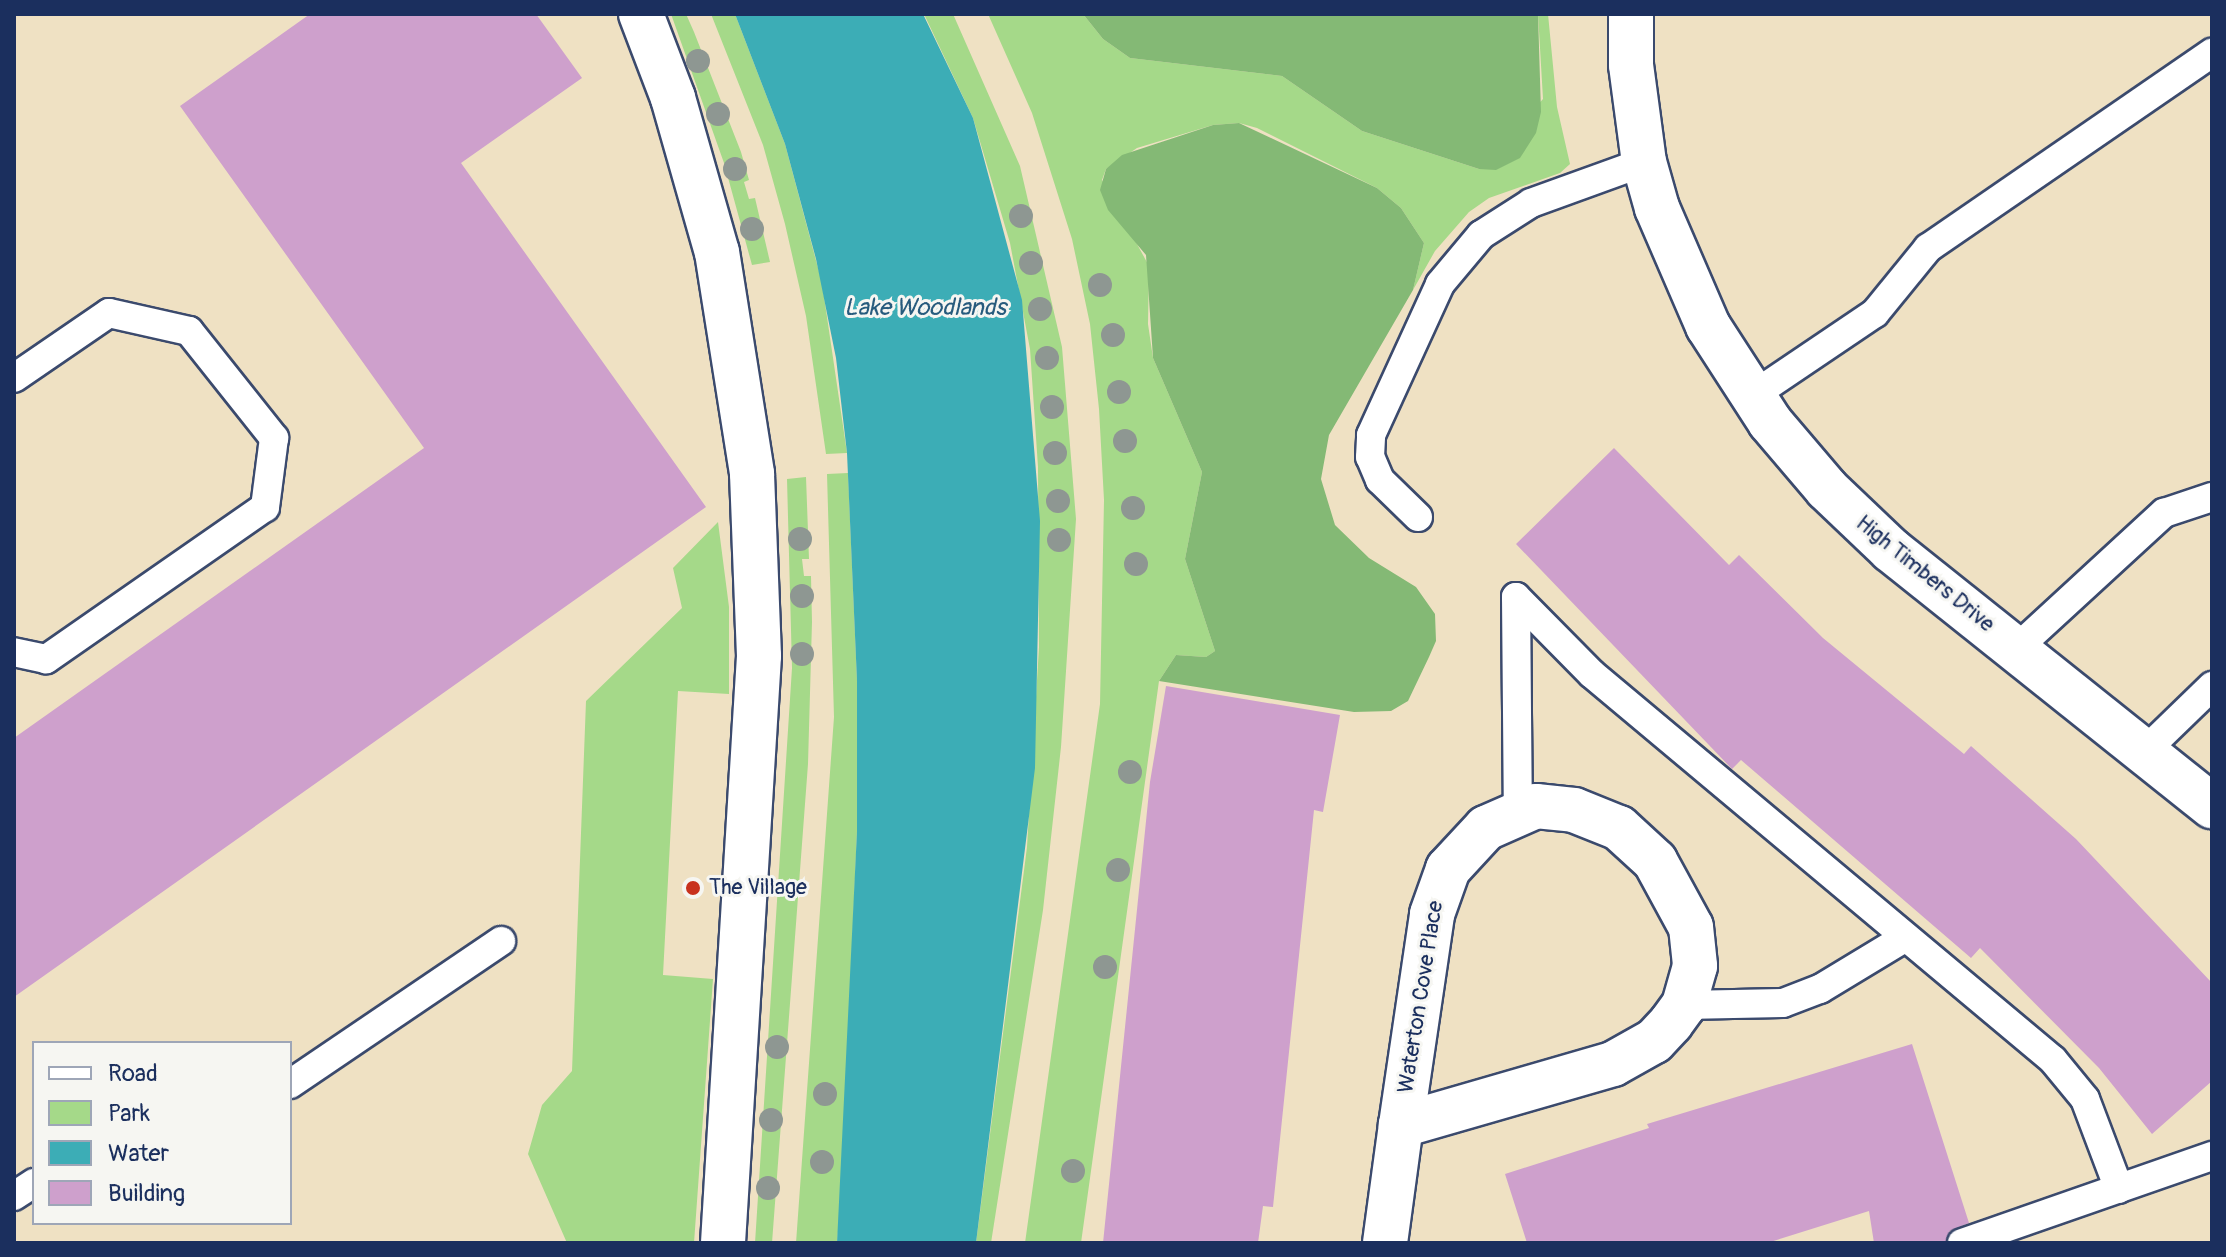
<!DOCTYPE html>
<html>
<head>
<meta charset="utf-8">
<style>
  body { margin:0 }
  #map { position:relative; width:2226px; height:1257px; overflow:hidden; background:#efe1c3; font-family:Pangolin,sans-serif }
  div>[style] { position:absolute }
  .green>* { inset:0; background:#a5d989 }
  .forest>* { inset:0; background:#84b975 }
  .water>* { inset:0; background:#3cadb6 }
  .building>* { inset:0; background:#cea0cc }
  .roads { filter:drop-shadow(2px 0 #3b4a6d) drop-shadow(-2px 0 #3b4a6d) drop-shadow(0 2px #3b4a6d) drop-shadow(0 -2px #3b4a6d) }
  .lane>* { height:28px; margin:-14px; padding:0 14px; transform-origin:14px; border-radius:14px; background:#fff }
  .street>* { height:44px; margin:-22px; padding:0 22px; transform-origin:22px; border-radius:22px; background:#fff }
  .trees>* { width:24px; height:24px; margin:-12px; border-radius:50%; background:#8e9792 }
  .dots>* { width:22px; height:22px; translate:-50% -50%; box-sizing:border-box; border:4px solid #f6f6f2; border-radius:50% }
  span { translate:-50% -50%; white-space:nowrap; text-align:center; line-height:1.15; -webkit-text-stroke:6px #f6f6f2; paint-order:stroke }
  .street-label { font-size:22px; color:#1b2f5e }
  .poi-label { font-size:22px; color:#1b2f5e }
  .left { translate:0 -50%; text-align:left }
  .water-label { font-size:24px; color:#275b7d; font-style:italic }
  .frame { position:absolute; inset:0; border:16px solid #1b2f5e; pointer-events:none }
  .legend { position:absolute; left:32px; top:1041px; width:260px; height:184px; box-sizing:border-box; background:#f6f6f2; border:2px solid #9ea6b7; margin:0; padding:10px 14px; list-style:none; font-size:24px; color:#1b2f5e }
  .legend li { display:flex; align-items:center; gap:16px; height:40px }
  .legend b { width:40px; border:2px solid #9ea6b7 }
</style>
</head>
<body>
<div id="map">
  <div class="green">
    <div style="clip-path:polygon(671px 14px,686px 14px,694px 32px,741px 152px,749px 180px,744px 182px,749px 199px,755px 198px,770px 262px,752px 265px,724px 163px)"></div>
    <div style="clip-path:polygon(711px 14px,735px 14px,785px 144px,822px 283px,847px 453px,826px 454px,806px 316px,785px 224px,763px 145px)"></div>
    <div style="clip-path:polygon(924px 14px,953px 14px,1020px 166px,1062px 347px,1076px 519px,1061px 747px,1043px 910px,991px 1243px,976px 1243px,1027px 847px,1039px 647px,1038px 467px,1030px 349px,1010px 243px,973px 118px)"></div>
    <div style="clip-path:polygon(988px 14px,1083px 14px,1103px 39px,1130px 58px,1282px 76px,1362px 131px,1479px 169px,1543px 99px,1538px 14px,1548px 14px,1557px 107px,1570px 164px,1560px 173px,1489px 198px,1469px 212px,1435px 251px,1413px 290px,1424px 243px,1401px 208px,1377px 188px,1257px 128px,1239px 123px,1213px 125px,1137px 148px,1106px 169px,1102px 180px,1149px 266px,1148px 324px,1153px 358px,1202px 472px,1185px 559px,1215px 651px,1206px 657px,1176px 655px,1159px 681px,1081px 1243px,1025px 1243px,1100px 704px,1104px 500px,1099px 409px,1090px 324px,1072px 239px,1032px 113px)"></div>
    <div style="clip-path:polygon(848px 473px,857px 681px,857px 831px,842px 1185px,837px 1243px,796px 1243px,834px 717px,827px 474px)"></div>
    <div style="clip-path:polygon(806px 477px,809px 559px,802px 559px,804px 576px,811px 576px,812px 622px,808px 764px,772px 1243px,755px 1243px,792px 668px,787px 479px)"></div>
    <div style="clip-path:polygon(718px 522px,729px 607px,729px 694px,678px 691px,663px 975px,713px 979px,694px 1243px,567px 1243px,528px 1154px,542px 1105px,572px 1071px,586px 701px,682px 608px,673px 568px)"></div>
  </div>
  <div class="forest">
    <div style="clip-path:polygon(1083px 14px,1538px 14px,1541px 112px,1536px 133px,1520px 158px,1496px 170px,1479px 169px,1362px 131px,1282px 76px,1130px 58px,1103px 39px)"></div>
    <div style="clip-path:polygon(1239px 123px,1377px 188px,1401px 208px,1424px 243px,1413px 290px,1329px 435px,1321px 479px,1335px 525px,1369px 558px,1416px 587px,1435px 614px,1436px 641px,1429px 657px,1408px 701px,1391px 711px,1354px 712px,1159px 681px,1176px 655px,1206px 657px,1215px 651px,1185px 559px,1202px 472px,1153px 358px,1146px 255px,1108px 210px,1100px 190px,1106px 169px,1122px 155px,1213px 125px)"></div>
  </div>
  <div class="water">
    <div style="clip-path:polygon(735px 14px,923px 14px,973px 118px,1022px 300px,1040px 521px,1035px 768px,976px 1243px,837px 1243px,857px 831px,857px 681px,847px 453px,836px 358px,816px 259px,785px 144px)"></div>
  </div>
  <div class="building">
    <div style="clip-path:polygon(310px 14px,536px 14px,582px 78px,461px 163px,706px 507px,14px 997px,14px 738px,424px 448px,180px 106px)"></div>
    <div style="clip-path:polygon(1614px 448px,1729px 565px,1739px 555px,1823px 638px,1964px 754px,1971px 746px,2076px 839px,2212px 983px,2212px 1081px,2152px 1134px,2099px 1068px,1980px 948px,1971px 958px,1741px 760px,1732px 769px,1516px 544px)"></div>
    <div style="clip-path:polygon(1166px 686px,1340px 715px,1323px 812px,1314px 810px,1273px 1207px,1263px 1206px,1258px 1243px,1103px 1243px,1150px 782px)"></div>
    <div style="clip-path:polygon(1912px 1044px,1969px 1223px,1950px 1231px,1945px 1243px,1874px 1243px,1869px 1211px,1767px 1243px,1527px 1243px,1505px 1174px,1649px 1128px,1647px 1124px)"></div>
  </div>
  <div class="roads">
    <div class="lane">
      <div style="left:14px;top:378px;width:115px;rotate:-34.4deg"></div>
      <div style="left:109px;top:313px;width:82px;rotate:12.7deg"></div>
      <div style="left:189px;top:331px;width:137px;rotate:51.5deg"></div>
      <div style="left:274px;top:438px;width:70px;rotate:97.4deg"></div>
      <div style="left:265px;top:507px;width:267px;rotate:145.2deg"></div>
      <div style="left:46px;top:659px;width:33px;rotate:-168deg"></div>
      <div style="left:1752px;top:396px;width:148px;rotate:-34deg"></div>
      <div style="left:1875px;top:313px;width:84px;rotate:-50.8deg"></div>
      <div style="left:1928px;top:248px;width:345px;rotate:-34.5deg"></div>
      <div style="left:1418px;top:517px;width:53px;rotate:-135.8deg"></div>
      <div style="left:1380px;top:480px;width:25px;rotate:-113deg"></div>
      <div style="left:1370px;top:457px;width:22px;rotate:-87deg"></div>
      <div style="left:1371px;top:435px;width:166px;rotate:-65.4deg"></div>
      <div style="left:1440px;top:284px;width:64px;rotate:-50.1deg"></div>
      <div style="left:1481px;top:235px;width:59px;rotate:-32.6deg"></div>
      <div style="left:1531px;top:203px;width:120px;rotate:-19.9deg"></div>
      <div style="left:1516px;top:597px;width:108px;rotate:45.4deg"></div>
      <div style="left:1592px;top:674px;width:601px;rotate:39.94deg"></div>
      <div style="left:2053px;top:1060px;width:50px;rotate:50.6deg"></div>
      <div style="left:2085px;top:1099px;width:96px;rotate:69.3deg"></div>
      <div style="left:1516px;top:597px;width:214px;rotate:89.5deg"></div>
      <div style="left:2017px;top:648px;width:200px;rotate:-42.6deg"></div>
      <div style="left:2164px;top:513px;width:51px;rotate:-18.4deg"></div>
      <div style="left:2146px;top:750px;width:92px;rotate:-44.1deg"></div>
      <div style="left:1684px;top:1005px;width:99px;rotate:-1.2deg"></div>
      <div style="left:1783px;top:1003px;width:40px;rotate:-21deg"></div>
      <div style="left:1820px;top:989px;width:100px;rotate:-31.2deg"></div>
      <div style="left:290px;top:1084px;width:255px;rotate:-34.1deg"></div>
      <div style="left:14px;top:1196px;width:24px;rotate:-33deg"></div>
      <div style="left:1962px;top:1243px;width:265px;rotate:-19.2deg"></div>
    </div>
    <div class="street">
      <div style="left:641px;top:14px;width:90px;rotate:69.1deg"></div>
      <div style="left:673px;top:98px;width:160px;rotate:74.1deg"></div>
      <div style="left:717px;top:252px;width:225px;rotate:81deg"></div>
      <div style="left:752px;top:474px;width:182px;rotate:87.8deg"></div>
      <div style="left:759px;top:656px;width:588px;rotate:93.51deg"></div>
      <div style="left:1631px;top:14px;width:51px;rotate:90deg"></div>
      <div style="left:1631px;top:65px;width:98px;rotate:82.4deg"></div>
      <div style="left:1644px;top:162px;width:48px;rotate:74.2deg"></div>
      <div style="left:1657px;top:208px;width:129px;rotate:66.6deg"></div>
      <div style="left:1708px;top:326px;width:114px;rotate:57.1deg"></div>
      <div style="left:1770px;top:422px;width:88px;rotate:49.6deg"></div>
      <div style="left:1827px;top:489px;width:88px;rotate:43.6deg"></div>
      <div style="left:1891px;top:550px;width:411px;rotate:38.6deg"></div>
      <div style="left:1385px;top:1243px;width:119px;rotate:-82.3deg"></div>
      <div style="left:1401px;top:1125px;width:213px;rotate:-81.6deg"></div>
      <div style="left:1432px;top:914px;width:48px;rotate:-70.4deg"></div>
      <div style="left:1448px;top:869px;width:56px;rotate:-47.2deg"></div>
      <div style="left:1486px;top:828px;width:55px;rotate:-23.7deg"></div>
      <div style="left:1536px;top:806px;width:38px;rotate:6deg"></div>
      <div style="left:1574px;top:810px;width:48px;rotate:21.8deg"></div>
      <div style="left:1619px;top:828px;width:49px;rotate:42.5deg"></div>
      <div style="left:1655px;top:861px;width:75px;rotate:61.4deg"></div>
      <div style="left:1691px;top:927px;width:39px;rotate:84deg"></div>
      <div style="left:1695px;top:966px;width:41px;rotate:105.8deg"></div>
      <div style="left:1684px;top:1005px;width:22px;rotate:126deg"></div>
      <div style="left:1671px;top:1023px;width:25px;rotate:133deg"></div>
      <div style="left:1654px;top:1041px;width:47px;rotate:150.7deg"></div>
      <div style="left:1613px;top:1064px;width:221px;rotate:163.9deg"></div>
    </div>
  </div>
  <div class="trees">
    <div style="left:698px;top:61px"></div>
    <div style="left:718px;top:114px"></div>
    <div style="left:735px;top:169px"></div>
    <div style="left:1021px;top:216px"></div>
    <div style="left:752px;top:229px"></div>
    <div style="left:1031px;top:263px"></div>
    <div style="left:1100px;top:285px"></div>
    <div style="left:1040px;top:309px"></div>
    <div style="left:1113px;top:335px"></div>
    <div style="left:1047px;top:358px"></div>
    <div style="left:1119px;top:392px"></div>
    <div style="left:1052px;top:407px"></div>
    <div style="left:1125px;top:441px"></div>
    <div style="left:1055px;top:453px"></div>
    <div style="left:1058px;top:501px"></div>
    <div style="left:1133px;top:508px"></div>
    <div style="left:800px;top:539px"></div>
    <div style="left:1059px;top:540px"></div>
    <div style="left:1136px;top:564px"></div>
    <div style="left:802px;top:596px"></div>
    <div style="left:802px;top:654px"></div>
    <div style="left:1130px;top:772px"></div>
    <div style="left:1118px;top:870px"></div>
    <div style="left:1105px;top:967px"></div>
    <div style="left:777px;top:1047px"></div>
    <div style="left:825px;top:1094px"></div>
    <div style="left:771px;top:1120px"></div>
    <div style="left:822px;top:1162px"></div>
    <div style="left:1073px;top:1171px"></div>
    <div style="left:768px;top:1188px"></div>
  </div>
  <div class="dots">
    <div style="left:693px;top:888px;background:#c8321e"></div>
  </div>
  <div class="street-label">
    <span style="left:1925px;top:574px;rotate:39deg">High Timbers Drive</span>
    <span style="left:1421px;top:997px;rotate:-81deg">Waterton Cove Place</span>
  </div>
  <div class="poi-label">
    <span class="left" style="left:709px;top:888px">The Village</span>
  </div>
  <div class="water-label">
    <span style="left:925px;top:308px">Lake Woodlands</span>
  </div>
  <div class="frame"></div>
  <ul class="legend">
  <li><b style="height:10px;background:#fff"></b>Road</li>
  <li><b style="height:22px;background:#a5d989"></b>Park</li>
  <li><b style="height:22px;background:#3cadb6"></b>Water</li>
  <li><b style="height:22px;background:#cea0cc"></b>Building</li>
  </ul>
</div>
</body>
</html>
